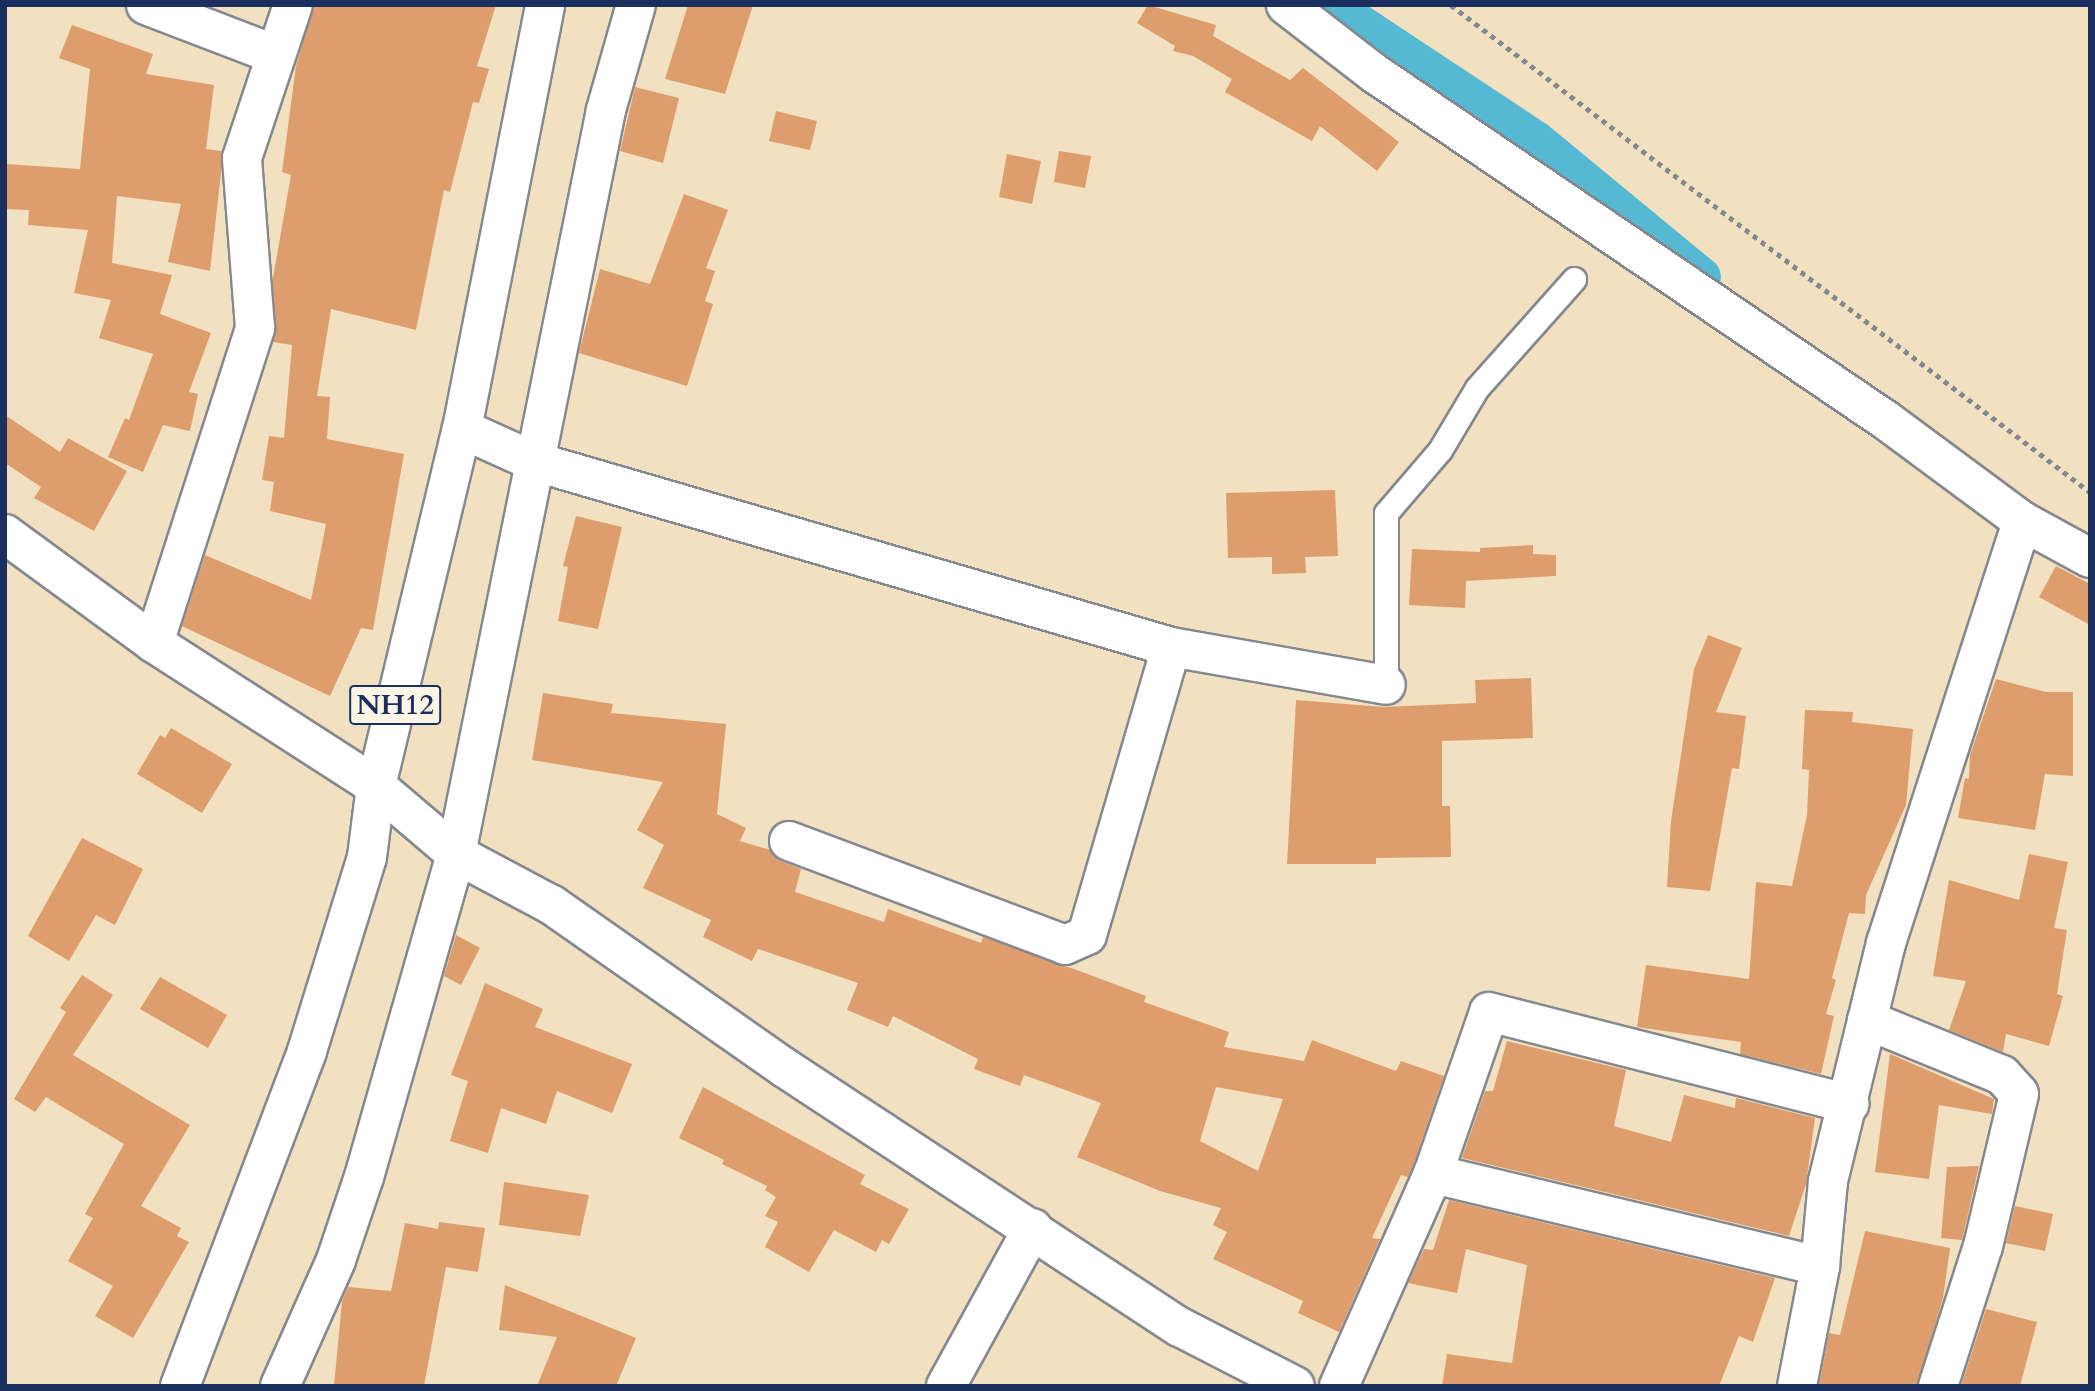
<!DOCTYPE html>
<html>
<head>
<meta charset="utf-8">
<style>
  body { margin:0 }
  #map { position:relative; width:2095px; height:1391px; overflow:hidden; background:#f1e1c1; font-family:Cardo,serif }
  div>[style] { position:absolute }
  .canal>* { height:38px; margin:-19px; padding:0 19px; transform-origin:19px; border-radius:19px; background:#55b9d3 }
  .building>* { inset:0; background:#de9d6d }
  .path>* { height:4.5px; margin-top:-2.25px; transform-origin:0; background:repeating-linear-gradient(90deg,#868890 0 5px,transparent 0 10px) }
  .roads { filter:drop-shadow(2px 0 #868890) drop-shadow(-2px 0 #868890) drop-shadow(0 2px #868890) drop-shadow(0 -2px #868890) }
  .lane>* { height:23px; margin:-11.5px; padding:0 11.5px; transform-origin:11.5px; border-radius:11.5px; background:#fff }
  .street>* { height:38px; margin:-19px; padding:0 19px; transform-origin:19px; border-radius:19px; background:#fff }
  .secondary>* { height:38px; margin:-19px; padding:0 19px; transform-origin:19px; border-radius:19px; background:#fff }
  .highway>* { height:38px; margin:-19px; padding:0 19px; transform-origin:19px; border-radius:19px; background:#fff }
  span { translate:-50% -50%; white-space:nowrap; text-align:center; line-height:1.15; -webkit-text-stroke:6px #fcf5e5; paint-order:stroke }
  .shield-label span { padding:2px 5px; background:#fcf5e5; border:2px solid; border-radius:5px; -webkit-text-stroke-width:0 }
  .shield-label { font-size:28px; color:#1b2f5e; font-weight:700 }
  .frame { position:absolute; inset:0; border:7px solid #1b2f5e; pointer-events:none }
</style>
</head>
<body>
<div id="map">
  <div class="canal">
    <div style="left:1332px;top:5px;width:245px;rotate:33.5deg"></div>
    <div style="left:1536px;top:140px;width:215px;rotate:39.5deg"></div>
  </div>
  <div class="building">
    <div style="clip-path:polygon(314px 5px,496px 5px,477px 66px,489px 69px,479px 103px,473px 102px,450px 192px,444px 190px,416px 330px,331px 309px,317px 396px,330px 397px,327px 439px,404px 454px,373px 630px,361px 628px,330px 696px,182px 626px,205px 555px,311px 600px,326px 524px,270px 511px,274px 482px,262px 480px,269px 436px,284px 438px,292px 345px,273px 342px,273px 278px,291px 175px,282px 172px,296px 66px)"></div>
    <div style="clip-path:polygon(688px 5px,753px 5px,725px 94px,665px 79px)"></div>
    <div style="clip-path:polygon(1148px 5px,1216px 25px,1213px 36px,1290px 80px,1303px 68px,1399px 142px,1377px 171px,1320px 126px,1312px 141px,1225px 92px,1232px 79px,1193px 56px,1173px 51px,1175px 46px,1137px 23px)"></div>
    <div style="clip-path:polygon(72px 25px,153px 54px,146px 74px,214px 85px,206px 149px,221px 151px,221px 173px,210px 271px,168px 262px,181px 204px,117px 196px,112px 263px,172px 275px,160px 314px,211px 333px,189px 392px,198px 394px,190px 431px,163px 425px,143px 472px,108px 457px,125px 418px,129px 420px,153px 354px,99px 338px,111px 300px,74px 293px,88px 230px,28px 225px,29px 210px,5px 209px,5px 164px,80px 169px,90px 69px,59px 58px)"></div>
    <div style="clip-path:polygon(635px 87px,679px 98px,663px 163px,620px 151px)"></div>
    <div style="clip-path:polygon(776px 111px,817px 121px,810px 150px,769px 141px)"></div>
    <div style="clip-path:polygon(1059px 151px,1091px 156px,1085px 188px,1054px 182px)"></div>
    <div style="clip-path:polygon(1007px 154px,1041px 161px,1032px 204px,999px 197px)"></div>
    <div style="clip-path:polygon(684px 194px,728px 210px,706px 268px,715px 271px,705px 301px,713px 304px,687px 386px,579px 353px,600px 269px,650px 284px)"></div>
    <div style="clip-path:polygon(5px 415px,60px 452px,68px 438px,127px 471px,94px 531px,34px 498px,41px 487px,5px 463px)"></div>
    <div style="clip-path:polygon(1335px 490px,1338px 556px,1305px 557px,1306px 573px,1272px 574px,1272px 557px,1228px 558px,1226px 493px)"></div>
    <div style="clip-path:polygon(576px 516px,622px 527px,598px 629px,558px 621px,568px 567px,563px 566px)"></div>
    <div style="clip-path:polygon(1533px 545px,1533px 554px,1556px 555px,1556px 576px,1466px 581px,1465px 608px,1409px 605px,1412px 549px,1480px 552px,1480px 548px)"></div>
    <div style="clip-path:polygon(2056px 566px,2090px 584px,2090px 625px,2039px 597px)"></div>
    <div style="clip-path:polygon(1708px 635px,1742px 648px,1716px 712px,1746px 716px,1739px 769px,1732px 768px,1710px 891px,1667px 887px,1671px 821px,1694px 669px)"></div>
    <div style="clip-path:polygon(1531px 678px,1533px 738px,1442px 741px,1442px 806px,1450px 806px,1451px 857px,1376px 858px,1376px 864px,1287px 864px,1296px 700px,1383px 707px,1476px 703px,1475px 680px)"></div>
    <div style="clip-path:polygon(1996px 679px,2046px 692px,2073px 692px,2073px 776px,2045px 774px,2035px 830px,1958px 818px,1965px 778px,1969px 779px,1970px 755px)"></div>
    <div style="clip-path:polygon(evenodd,543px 693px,613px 704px,611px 713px,726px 724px,717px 814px,746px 828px,740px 841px,770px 850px,781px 861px,801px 869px,795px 892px,884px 922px,888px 909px,981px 943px,983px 937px,1085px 973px,1146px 996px,1144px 1002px,1229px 1032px,1224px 1047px,1304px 1061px,1312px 1040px,1396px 1071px,1401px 1061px,1444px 1076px,1413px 1166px,1408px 1177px,1401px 1175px,1372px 1238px,1380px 1239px,1339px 1332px,1298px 1313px,1303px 1301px,1213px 1259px,1227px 1232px,1213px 1225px,1221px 1208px,1160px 1191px,1077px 1157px,1101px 1103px,1024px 1075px,1020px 1086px,974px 1069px,978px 1059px,893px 1016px,888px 1027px,847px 1010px,858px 983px,758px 949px,752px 961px,703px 937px,711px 920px,643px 888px,664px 845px,637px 830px,663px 782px,532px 760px,543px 693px,1216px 1087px,1283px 1099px,1258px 1171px,1200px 1141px,1216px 1087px)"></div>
    <div style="clip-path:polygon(1805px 710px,1853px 712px,1852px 722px,1913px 729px,1906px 805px,1866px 895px,1865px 914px,1849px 913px,1832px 978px,1836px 980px,1826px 1014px,1834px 1016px,1821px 1074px,1740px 1054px,1741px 1042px,1637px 1027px,1646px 965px,1749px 979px,1756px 882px,1792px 886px,1807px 815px,1809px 770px,1802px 769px)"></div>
    <div style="clip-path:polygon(171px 728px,232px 764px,202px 813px,137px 774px,160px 735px,165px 738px)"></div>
    <div style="clip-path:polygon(82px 838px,143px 869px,115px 925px,96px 915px,69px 961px,28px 936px)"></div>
    <div style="clip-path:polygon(2029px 854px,2068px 862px,2054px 928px,2067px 930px,2057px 994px,2063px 996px,2049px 1046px,2006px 1034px,2003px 1052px,1949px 1030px,1966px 981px,1933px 976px,1949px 880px,2019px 900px)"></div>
    <div style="clip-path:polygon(456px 935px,480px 948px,461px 985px,444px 976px)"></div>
    <div style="clip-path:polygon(82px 975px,113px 995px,73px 1055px,190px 1125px,141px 1206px,181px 1228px,177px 1236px,189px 1242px,133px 1338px,95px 1316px,113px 1286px,68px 1261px,93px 1218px,85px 1214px,124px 1144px,46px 1097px,35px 1112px,14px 1099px,66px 1012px,60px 1008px)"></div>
    <div style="clip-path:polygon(160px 977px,227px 1015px,208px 1048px,140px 1009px)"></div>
    <div style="clip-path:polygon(485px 983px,543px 1009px,535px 1027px,632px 1064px,612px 1113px,557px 1091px,546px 1124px,501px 1108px,488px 1153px,450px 1141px,468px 1081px,451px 1075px)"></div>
    <div style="clip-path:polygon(1507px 1041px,1626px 1070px,1614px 1126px,1671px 1142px,1684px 1095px,1735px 1108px,1736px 1098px,1815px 1118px,1806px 1184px,1789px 1236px,1462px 1158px,1485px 1091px,1493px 1091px)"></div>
    <div style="clip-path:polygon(1890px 1054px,1994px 1099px,1992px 1114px,1939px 1105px,1929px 1179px,1875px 1172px)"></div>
    <div style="clip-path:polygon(703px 1087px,865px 1175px,860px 1184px,909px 1209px,889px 1244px,882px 1240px,876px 1252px,834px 1230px,809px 1272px,765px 1247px,778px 1222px,765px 1216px,776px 1197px,765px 1190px,767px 1186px,722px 1164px,724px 1160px,679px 1138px)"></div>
    <div style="clip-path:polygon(1979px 1166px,1962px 1240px,1941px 1238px,1947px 1167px)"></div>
    <div style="clip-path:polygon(504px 1182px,589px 1195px,580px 1236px,499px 1225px)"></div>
    <div style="clip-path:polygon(1449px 1200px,1775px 1278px,1753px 1342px,1739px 1336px,1719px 1386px,1442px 1386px,1447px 1354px,1512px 1363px,1527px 1265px,1466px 1249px,1457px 1293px,1408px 1283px,1424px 1249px,1433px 1250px)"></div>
    <div style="clip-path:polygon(2015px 1206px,2053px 1214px,2045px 1251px,2006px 1243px)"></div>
    <div style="clip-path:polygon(439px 1222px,485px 1228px,478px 1272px,446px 1267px,424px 1386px,334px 1386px,342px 1301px,348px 1287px,391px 1291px,405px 1223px,438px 1229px)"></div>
    <div style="clip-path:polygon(1865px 1231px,1950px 1248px,1943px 1298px,1917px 1386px,1819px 1386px,1829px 1333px,1840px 1335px)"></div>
    <div style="clip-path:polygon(505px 1285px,636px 1338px,616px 1386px,537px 1386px,557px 1337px,499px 1330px)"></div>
    <div style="clip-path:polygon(1986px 1309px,2037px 1322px,2020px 1386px,1961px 1386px)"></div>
  </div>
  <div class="path">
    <div style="left:1451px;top:5px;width:803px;rotate:37.31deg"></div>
  </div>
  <div class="roads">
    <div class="lane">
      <div style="left:1386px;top:685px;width:172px;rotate:-90deg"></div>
      <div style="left:1386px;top:513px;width:83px;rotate:-49.4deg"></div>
      <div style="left:1440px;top:450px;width:72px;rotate:-59.2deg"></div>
      <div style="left:1477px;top:388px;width:146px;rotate:-48.3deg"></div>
    </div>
    <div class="street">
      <div style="left:146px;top:5px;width:139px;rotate:21deg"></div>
      <div style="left:1286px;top:5px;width:111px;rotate:37.7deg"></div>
      <div style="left:1374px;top:73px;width:620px;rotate:34.15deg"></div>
      <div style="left:1887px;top:421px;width:168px;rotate:36.5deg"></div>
      <div style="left:2022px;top:521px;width:77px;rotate:28.6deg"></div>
      <div style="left:462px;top:429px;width:78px;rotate:24.3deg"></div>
      <div style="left:533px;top:461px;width:665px;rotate:16.25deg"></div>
      <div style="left:1171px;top:647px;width:218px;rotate:10deg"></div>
      <div style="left:154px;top:643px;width:331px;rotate:-72.2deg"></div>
      <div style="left:255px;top:328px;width:170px;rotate:-94.4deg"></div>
      <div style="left:242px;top:158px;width:161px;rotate:-71.6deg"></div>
      <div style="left:789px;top:841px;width:295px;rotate:20.6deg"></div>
      <div style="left:1065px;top:945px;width:24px;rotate:-24deg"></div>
      <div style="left:1087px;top:935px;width:300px;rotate:-73.7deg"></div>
      <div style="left:1867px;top:1020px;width:146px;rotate:22.2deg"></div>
      <div style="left:2002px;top:1075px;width:25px;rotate:48deg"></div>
      <div style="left:2019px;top:1094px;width:156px;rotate:103.3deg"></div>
      <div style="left:1983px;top:1246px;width:147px;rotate:107.8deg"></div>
      <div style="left:1433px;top:1174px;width:398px;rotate:13.4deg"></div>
      <div style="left:946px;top:1386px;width:180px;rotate:-61.2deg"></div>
      <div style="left:1339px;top:1386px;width:232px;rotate:-66.1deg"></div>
      <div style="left:1433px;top:1174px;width:171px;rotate:-70.9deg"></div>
      <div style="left:1489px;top:1012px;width:372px;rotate:14.3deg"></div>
      <div style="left:1797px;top:1386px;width:122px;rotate:-79.1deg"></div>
      <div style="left:1820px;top:1266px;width:85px;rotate:-84.6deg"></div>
      <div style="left:1828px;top:1181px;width:245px;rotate:-76.3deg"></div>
      <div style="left:1886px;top:943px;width:443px;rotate:-72.1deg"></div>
    </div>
    <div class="secondary">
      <div style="left:5px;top:534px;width:185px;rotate:36.2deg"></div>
      <div style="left:154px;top:643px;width:264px;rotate:32.8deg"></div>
      <div style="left:376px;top:786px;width:105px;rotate:40.4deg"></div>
      <div style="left:456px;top:854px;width:109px;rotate:28deg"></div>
      <div style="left:552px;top:905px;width:284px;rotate:35deg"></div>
      <div style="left:785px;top:1068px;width:472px;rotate:33.3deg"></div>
      <div style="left:1180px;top:1327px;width:129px;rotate:27.2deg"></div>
    </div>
    <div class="highway">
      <div style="left:180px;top:1386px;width:358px;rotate:-69.2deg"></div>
      <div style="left:307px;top:1051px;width:203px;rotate:-72.8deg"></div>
      <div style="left:367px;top:857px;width:72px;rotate:-82.8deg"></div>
      <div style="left:376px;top:786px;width:367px;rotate:-76.5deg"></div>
      <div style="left:462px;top:429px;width:432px;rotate:-78.9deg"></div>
      <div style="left:280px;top:1386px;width:138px;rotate:-66deg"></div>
      <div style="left:336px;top:1260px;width:88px;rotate:-71.4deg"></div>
      <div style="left:364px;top:1177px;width:336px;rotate:-74.1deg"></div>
      <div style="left:456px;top:854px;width:759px;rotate:-78.6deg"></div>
      <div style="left:606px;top:110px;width:109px;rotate:-74.1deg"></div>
    </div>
  </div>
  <div class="shield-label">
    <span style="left:395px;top:705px">NH12</span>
  </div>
  <div class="frame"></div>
</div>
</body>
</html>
